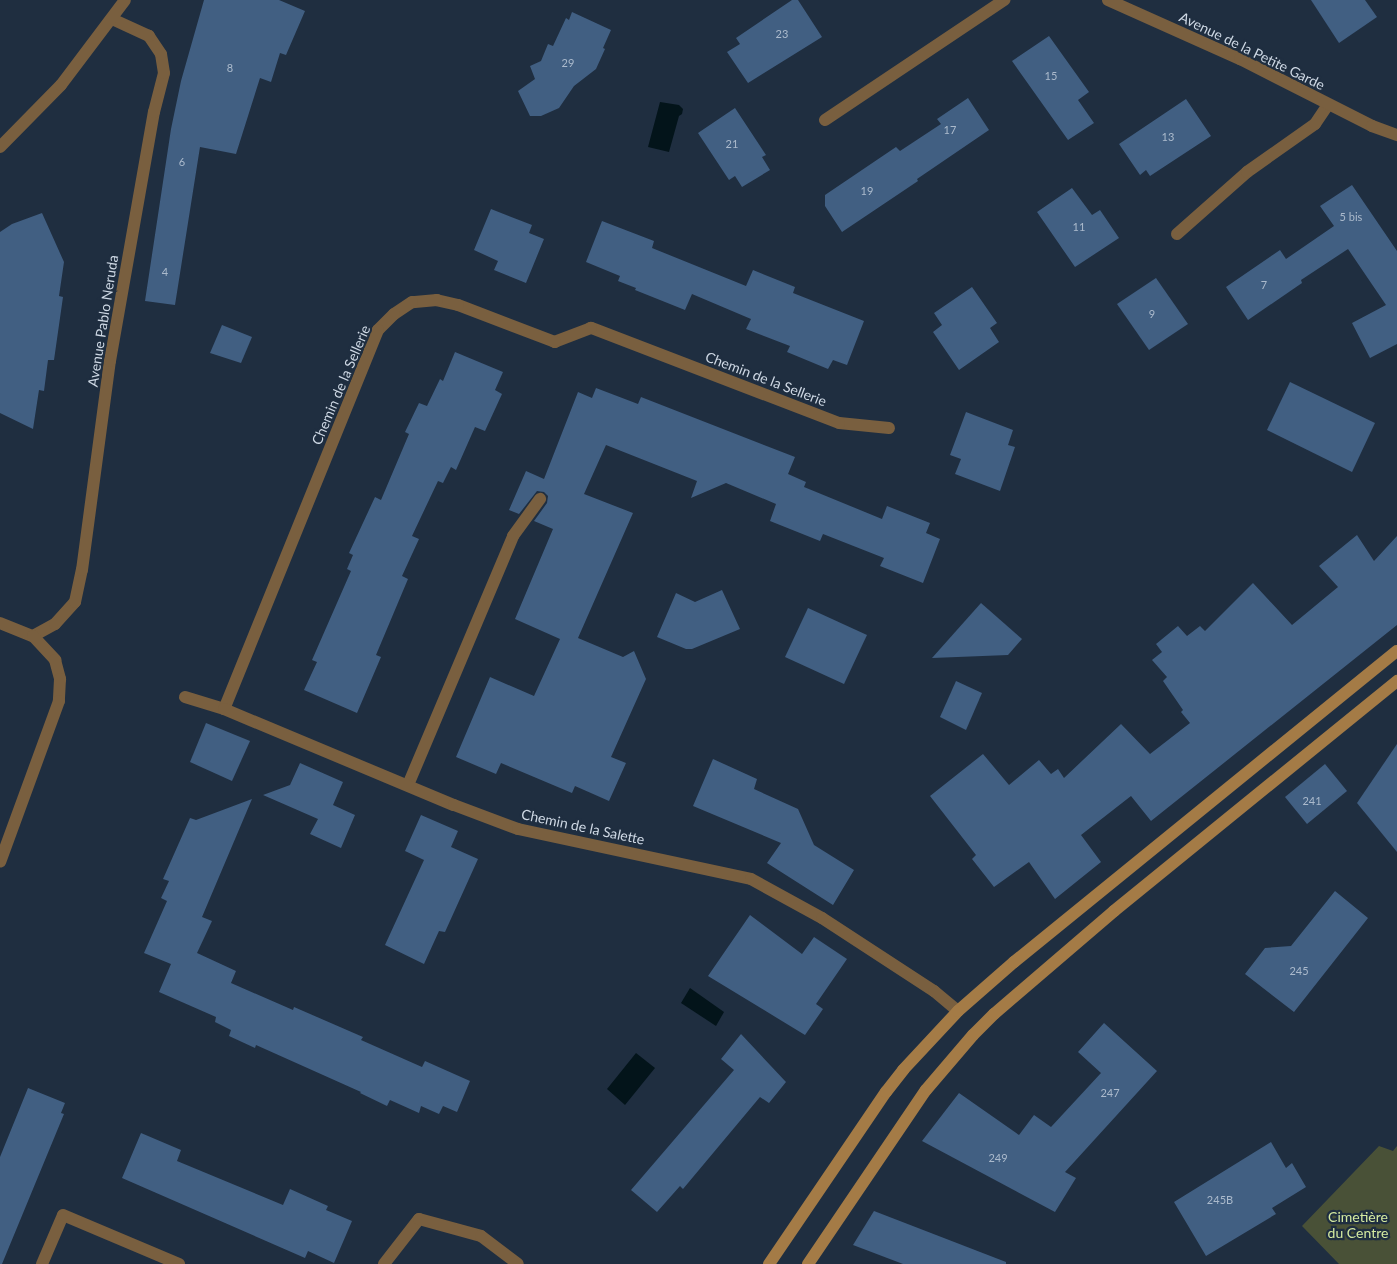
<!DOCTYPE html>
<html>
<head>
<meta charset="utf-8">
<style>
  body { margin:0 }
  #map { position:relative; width:1397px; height:1264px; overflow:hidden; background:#1f2e40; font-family:Lato,sans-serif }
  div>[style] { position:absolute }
  .green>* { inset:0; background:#495137 }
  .water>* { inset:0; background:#03141a }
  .building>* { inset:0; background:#415f82 }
  .service>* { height:12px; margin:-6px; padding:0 6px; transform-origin:6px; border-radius:6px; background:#795f3f }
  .minor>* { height:12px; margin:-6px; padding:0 6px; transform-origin:6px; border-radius:6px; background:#795f3f }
  .tertiary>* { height:12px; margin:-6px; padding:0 6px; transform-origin:6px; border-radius:6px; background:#795f3f }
  .secondary>* { height:12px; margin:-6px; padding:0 6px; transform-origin:6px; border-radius:6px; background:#a47b46 }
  span { translate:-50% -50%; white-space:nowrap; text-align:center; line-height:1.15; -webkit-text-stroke:4.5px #1f2e40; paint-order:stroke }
  .number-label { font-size:11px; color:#abbacc }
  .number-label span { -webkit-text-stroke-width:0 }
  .street-label { font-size:14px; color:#ced8e4 }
  .park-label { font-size:14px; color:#d5eaa0 }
</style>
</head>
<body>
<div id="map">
  <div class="green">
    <div style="clip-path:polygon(1379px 1146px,1393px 1151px,1397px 1146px,1397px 1264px,1339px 1264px,1302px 1226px)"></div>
  </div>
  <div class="water">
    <div style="clip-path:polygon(660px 102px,679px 105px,683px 109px,682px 114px,679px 116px,669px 152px,648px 147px)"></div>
    <div style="clip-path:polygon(690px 988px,724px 1012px,716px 1026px,681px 1003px)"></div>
    <div style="clip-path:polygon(636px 1053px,655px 1068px,625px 1105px,607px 1089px)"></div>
  </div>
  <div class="building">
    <div style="clip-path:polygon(204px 0,279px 0,305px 11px,286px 55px,280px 53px,271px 82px,260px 78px,236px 154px,200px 147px,175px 305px,145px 301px,171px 129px,181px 81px)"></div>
    <div style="clip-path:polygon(792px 0,798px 0,822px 37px,748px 83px,727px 52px,740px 44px,736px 38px)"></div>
    <div style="clip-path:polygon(1311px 0,1365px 0,1377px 17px,1339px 43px)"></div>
    <div style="clip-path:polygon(572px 12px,611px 30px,603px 48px,605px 49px,596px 69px,574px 86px,559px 108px,541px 116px,530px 116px,518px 91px,535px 79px,530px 66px,541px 61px,548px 44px,553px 46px,566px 18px,569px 20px)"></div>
    <div style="clip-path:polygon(1049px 36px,1089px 92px,1078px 100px,1094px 123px,1068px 140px,1012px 61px)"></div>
    <div style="clip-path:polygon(968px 98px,989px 130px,917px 179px,918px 181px,842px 232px,825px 206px,825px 195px,896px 147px,900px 151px,941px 124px,937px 119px)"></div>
    <div style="clip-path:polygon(1186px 99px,1211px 136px,1150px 176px,1146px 170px,1140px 175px,1119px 144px)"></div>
    <div style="clip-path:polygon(735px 108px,766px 155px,762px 157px,770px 170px,742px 187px,735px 176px,729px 180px,698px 133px)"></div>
    <div style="clip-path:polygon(1352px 185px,1397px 251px,1397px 344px,1370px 358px,1352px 323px,1386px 305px,1348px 249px,1301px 280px,1302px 283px,1248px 320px,1226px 287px,1280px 250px,1286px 259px,1334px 226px,1320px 206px)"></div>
    <div style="clip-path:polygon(1072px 188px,1092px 215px,1100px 210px,1119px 238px,1075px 267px,1037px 212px)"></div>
    <div style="clip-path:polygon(491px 209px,532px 225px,529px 233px,544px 239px,526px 283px,494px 270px,498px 261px,474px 250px)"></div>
    <div style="clip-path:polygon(42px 213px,64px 262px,59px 296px,63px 297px,54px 360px,48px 360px,44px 391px,39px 390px,33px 429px,0 413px,0 232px,12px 224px)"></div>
    <div style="clip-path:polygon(602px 221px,654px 241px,652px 248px,746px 286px,753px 270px,795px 287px,793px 293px,864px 321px,847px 365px,833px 360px,828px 369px,787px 352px,790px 346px,746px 329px,751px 319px,692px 294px,685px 310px,635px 290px,636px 288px,618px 281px,620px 276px,586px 262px)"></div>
    <div style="clip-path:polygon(1156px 278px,1188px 324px,1149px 350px,1117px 304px)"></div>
    <div style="clip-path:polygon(972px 287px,997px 323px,990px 328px,999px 342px,959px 370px,933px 332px,942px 325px,934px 313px)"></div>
    <div style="clip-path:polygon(222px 325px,252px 337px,241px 363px,210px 353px)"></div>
    <div style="clip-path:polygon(455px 352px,503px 372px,495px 390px,502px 394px,485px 431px,475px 427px,456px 470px,451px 467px,443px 483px,438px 481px,412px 536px,419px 539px,402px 576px,408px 579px,376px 655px,381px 657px,357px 713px,304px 690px,317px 662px,312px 660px,351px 571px,347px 569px,353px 555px,349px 553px,375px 497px,381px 500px,409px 434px,405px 432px,419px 403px,427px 406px,440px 379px,443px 381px)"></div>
    <div style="clip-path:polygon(1290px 382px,1375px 423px,1352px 472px,1267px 430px)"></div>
    <div style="clip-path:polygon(596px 388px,638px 404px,641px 397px,795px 457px,788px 474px,806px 482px,804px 487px,882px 519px,887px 506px,930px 523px,926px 533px,940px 539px,923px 583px,880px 566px,884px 558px,823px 534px,820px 541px,770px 521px,776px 504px,726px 483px,691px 498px,697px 481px,606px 445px,584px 494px,633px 513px,578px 638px,623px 657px,634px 651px,646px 679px,611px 757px,626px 763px,609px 801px,575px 786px,572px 793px,501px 763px,496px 774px,456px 757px,490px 677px,534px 696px,560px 639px,515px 619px,553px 529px,534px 521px,547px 503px,548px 496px,544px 492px,537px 491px,519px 514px,509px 510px,526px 471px,544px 479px,578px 392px,592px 398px)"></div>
    <div style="clip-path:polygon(966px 412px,1013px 430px,1008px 445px,1015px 447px,1000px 491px,955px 474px,961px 459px,950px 455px)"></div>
    <div style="clip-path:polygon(1357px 535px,1374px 561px,1397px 536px,1397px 625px,1151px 821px,1131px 796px,1081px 835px,1101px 862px,1055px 899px,1029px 862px,994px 887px,972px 859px,976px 855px,930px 796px,983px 754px,1009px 785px,1039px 760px,1051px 774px,1058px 769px,1064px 778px,1121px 724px,1150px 754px,1190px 723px,1181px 712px,1183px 710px,1163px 681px,1167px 677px,1152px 660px,1162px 652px,1156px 644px,1178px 626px,1187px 636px,1200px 626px,1205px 631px,1253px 583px,1292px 625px,1338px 587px,1319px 566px)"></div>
    <div style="clip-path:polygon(722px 590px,740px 629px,692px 649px,686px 649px,657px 637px,676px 593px,695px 602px)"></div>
    <div style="clip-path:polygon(981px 603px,1022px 639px,1008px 655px,932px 658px)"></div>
    <div style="clip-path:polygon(808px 608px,867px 635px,844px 684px,785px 657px)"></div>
    <div style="clip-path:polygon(956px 681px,982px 693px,966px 730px,940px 717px)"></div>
    <div style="clip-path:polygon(206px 723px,250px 741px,232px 781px,190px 762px)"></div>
    <div style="clip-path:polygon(1397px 744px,1397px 852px,1357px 803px)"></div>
    <div style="clip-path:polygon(713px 759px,757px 779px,754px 789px,798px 809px,814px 845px,854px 870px,833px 905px,767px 863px,781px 843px,693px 806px)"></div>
    <div style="clip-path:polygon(300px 763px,343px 782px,333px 805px,355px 815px,341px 848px,310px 834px,318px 819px,263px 795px,290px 785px)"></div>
    <div style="clip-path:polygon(1325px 764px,1347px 791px,1307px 824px,1285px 797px)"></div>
    <div style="clip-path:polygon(252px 799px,202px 917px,212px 921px,197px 953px,236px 971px,231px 983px,293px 1010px,294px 1007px,363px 1037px,361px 1040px,422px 1067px,425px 1061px,470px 1081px,457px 1112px,443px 1106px,439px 1114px,421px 1106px,419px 1113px,390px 1100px,387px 1106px,360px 1093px,361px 1092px,256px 1045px,255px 1048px,229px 1036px,231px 1030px,215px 1022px,216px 1017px,159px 992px,171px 964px,144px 953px,167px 901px,161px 898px,169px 881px,163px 879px,190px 818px,196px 820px)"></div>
    <div style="clip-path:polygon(421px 815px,458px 831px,451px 847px,478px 859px,445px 932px,439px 931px,424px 964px,385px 945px,424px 860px,405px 851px)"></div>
    <div style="clip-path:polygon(1335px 891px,1368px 918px,1294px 1012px,1245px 974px,1265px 948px,1291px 946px)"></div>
    <div style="clip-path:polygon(750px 915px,802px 954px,814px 937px,847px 959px,816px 1004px,823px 1009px,805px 1035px,708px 976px)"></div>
    <div style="clip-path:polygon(1104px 1023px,1157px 1071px,1065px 1172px,1076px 1178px,1055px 1212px,922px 1141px,959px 1093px,1019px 1135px,1034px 1115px,1051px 1127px,1101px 1073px,1078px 1052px)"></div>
    <div style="clip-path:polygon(741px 1034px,786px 1082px,769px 1103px,760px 1097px,683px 1189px,680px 1186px,657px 1212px,631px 1190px,734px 1070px,721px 1059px)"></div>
    <div style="clip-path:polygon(28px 1088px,65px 1103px,61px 1113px,64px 1114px,2px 1264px,0 1264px,0 1157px)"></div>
    <div style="clip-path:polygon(141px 1133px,181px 1150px,177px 1161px,283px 1205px,290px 1189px,328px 1206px,326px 1210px,352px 1221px,334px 1263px,308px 1251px,305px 1258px,122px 1178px)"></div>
    <div style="clip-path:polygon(1271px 1142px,1286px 1168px,1292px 1163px,1306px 1187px,1272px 1208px,1276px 1214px,1206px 1256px,1174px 1202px)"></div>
    <div style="clip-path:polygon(874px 1211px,1006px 1262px,1006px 1264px,903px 1264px,853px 1245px)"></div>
  </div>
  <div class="service">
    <div style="left:33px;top:636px;width:25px;rotate:-29deg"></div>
    <div style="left:55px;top:624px;width:30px;rotate:-48deg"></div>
    <div style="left:75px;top:602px;width:33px;rotate:-78deg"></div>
    <div style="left:82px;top:570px;width:211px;rotate:-82.4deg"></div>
    <div style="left:110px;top:361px;width:253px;rotate:-80deg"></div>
    <div style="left:154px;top:112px;width:40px;rotate:-75.6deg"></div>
    <div style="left:164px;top:73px;width:19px;rotate:-99deg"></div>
    <div style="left:161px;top:54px;width:22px;rotate:-124deg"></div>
    <div style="left:149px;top:36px;width:41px;rotate:-155.3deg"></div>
    <div style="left:185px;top:697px;width:41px;rotate:17.1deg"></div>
    <div style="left:408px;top:785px;width:270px;rotate:-67.1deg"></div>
    <div style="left:513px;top:536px;width:46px;rotate:-53.9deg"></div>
  </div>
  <div class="minor">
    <div style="left:825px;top:120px;width:216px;rotate:-33.8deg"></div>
    <div style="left:1177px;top:234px;width:94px;rotate:-41.5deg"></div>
    <div style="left:1247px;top:172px;width:83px;rotate:-35.2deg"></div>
    <div style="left:1315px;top:124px;width:23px;rotate:-56deg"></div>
    <div style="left:889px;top:428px;width:50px;rotate:-174.3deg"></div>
    <div style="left:839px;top:423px;width:266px;rotate:-159deg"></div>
    <div style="left:591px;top:328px;width:39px;rotate:159deg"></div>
    <div style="left:555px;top:342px;width:104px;rotate:-159.1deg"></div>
    <div style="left:458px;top:305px;width:22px;rotate:-167deg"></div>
    <div style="left:437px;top:300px;width:25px;rotate:175deg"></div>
    <div style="left:412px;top:302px;width:22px;rotate:146deg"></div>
    <div style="left:394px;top:314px;width:23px;rotate:135deg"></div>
    <div style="left:378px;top:330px;width:409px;rotate:112.1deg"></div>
    <div style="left:224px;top:709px;width:249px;rotate:22.7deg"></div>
    <div style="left:454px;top:805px;width:68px;rotate:20.6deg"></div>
    <div style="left:518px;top:829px;width:238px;rotate:12.1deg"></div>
    <div style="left:751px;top:879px;width:81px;rotate:28.8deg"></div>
    <div style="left:822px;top:918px;width:134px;rotate:33.1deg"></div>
    <div style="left:934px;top:991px;width:31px;rotate:40deg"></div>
    <div style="left:0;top:623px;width:35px;rotate:22deg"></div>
    <div style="left:33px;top:636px;width:33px;rotate:47deg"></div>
    <div style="left:55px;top:660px;width:20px;rotate:75deg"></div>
    <div style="left:60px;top:679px;width:22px;rotate:93deg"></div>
    <div style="left:59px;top:701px;width:171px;rotate:110.1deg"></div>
    <div style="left:42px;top:1264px;width:53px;rotate:-66.8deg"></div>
    <div style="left:63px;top:1215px;width:126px;rotate:22.9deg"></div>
    <div style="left:384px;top:1264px;width:57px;rotate:-52.1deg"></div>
    <div style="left:419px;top:1219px;width:64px;rotate:15.3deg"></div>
    <div style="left:481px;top:1236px;width:46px;rotate:37.1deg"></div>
  </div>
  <div class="tertiary">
    <div style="left:1108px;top:0;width:145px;rotate:24.1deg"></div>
    <div style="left:1240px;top:59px;width:148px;rotate:26.9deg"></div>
    <div style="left:1372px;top:126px;width:27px;rotate:20deg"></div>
    <div style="left:0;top:147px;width:87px;rotate:-45.5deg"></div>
    <div style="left:61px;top:85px;width:106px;rotate:-53deg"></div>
  </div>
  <div class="secondary">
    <div style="left:769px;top:1264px;width:208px;rotate:-55.8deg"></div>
    <div style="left:886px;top:1092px;width:28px;rotate:-52deg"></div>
    <div style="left:903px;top:1070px;width:81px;rotate:-47deg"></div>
    <div style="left:958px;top:1011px;width:74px;rotate:-41.2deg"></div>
    <div style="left:1014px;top:962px;width:493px;rotate:-39.1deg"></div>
    <div style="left:808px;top:1264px;width:210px;rotate:-55.9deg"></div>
    <div style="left:926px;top:1090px;width:72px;rotate:-49.5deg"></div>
    <div style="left:973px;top:1035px;width:30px;rotate:-45deg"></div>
    <div style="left:994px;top:1014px;width:158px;rotate:-40.6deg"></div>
    <div style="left:1114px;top:911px;width:365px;rotate:-39.1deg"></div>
  </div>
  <div class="number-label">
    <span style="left:782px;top:34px">23</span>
    <span style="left:568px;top:63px">29</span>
    <span style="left:230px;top:68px">8</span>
    <span style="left:1051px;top:76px">15</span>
    <span style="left:950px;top:130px">17</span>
    <span style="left:1168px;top:137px">13</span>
    <span style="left:732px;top:144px">21</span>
    <span style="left:182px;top:162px">6</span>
    <span style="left:867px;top:191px">19</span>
    <span style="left:1351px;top:217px">5 bis</span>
    <span style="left:1079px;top:227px">11</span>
    <span style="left:165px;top:272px">4</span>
    <span style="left:1264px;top:285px">7</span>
    <span style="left:1152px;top:314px">9</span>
    <span style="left:1312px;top:801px">241</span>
    <span style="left:1299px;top:971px">245</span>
    <span style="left:1110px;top:1093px">247</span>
    <span style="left:998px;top:1158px">249</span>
    <span style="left:1220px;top:1200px">245B</span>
  </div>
  <div class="street-label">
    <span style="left:1252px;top:51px;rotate:26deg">Avenue de la Petite Garde</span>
    <span style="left:103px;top:321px;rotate:-81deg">Avenue Pablo Neruda</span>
    <span style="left:766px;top:379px;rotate:21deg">Chemin de la Sellerie</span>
    <span style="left:341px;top:385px;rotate:-67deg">Chemin de la Sellerie</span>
    <span style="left:583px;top:827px;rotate:12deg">Chemin de la Salette</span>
  </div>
  <div class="park-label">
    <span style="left:1358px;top:1225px">Cimetière<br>du Centre</span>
  </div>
</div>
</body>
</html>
